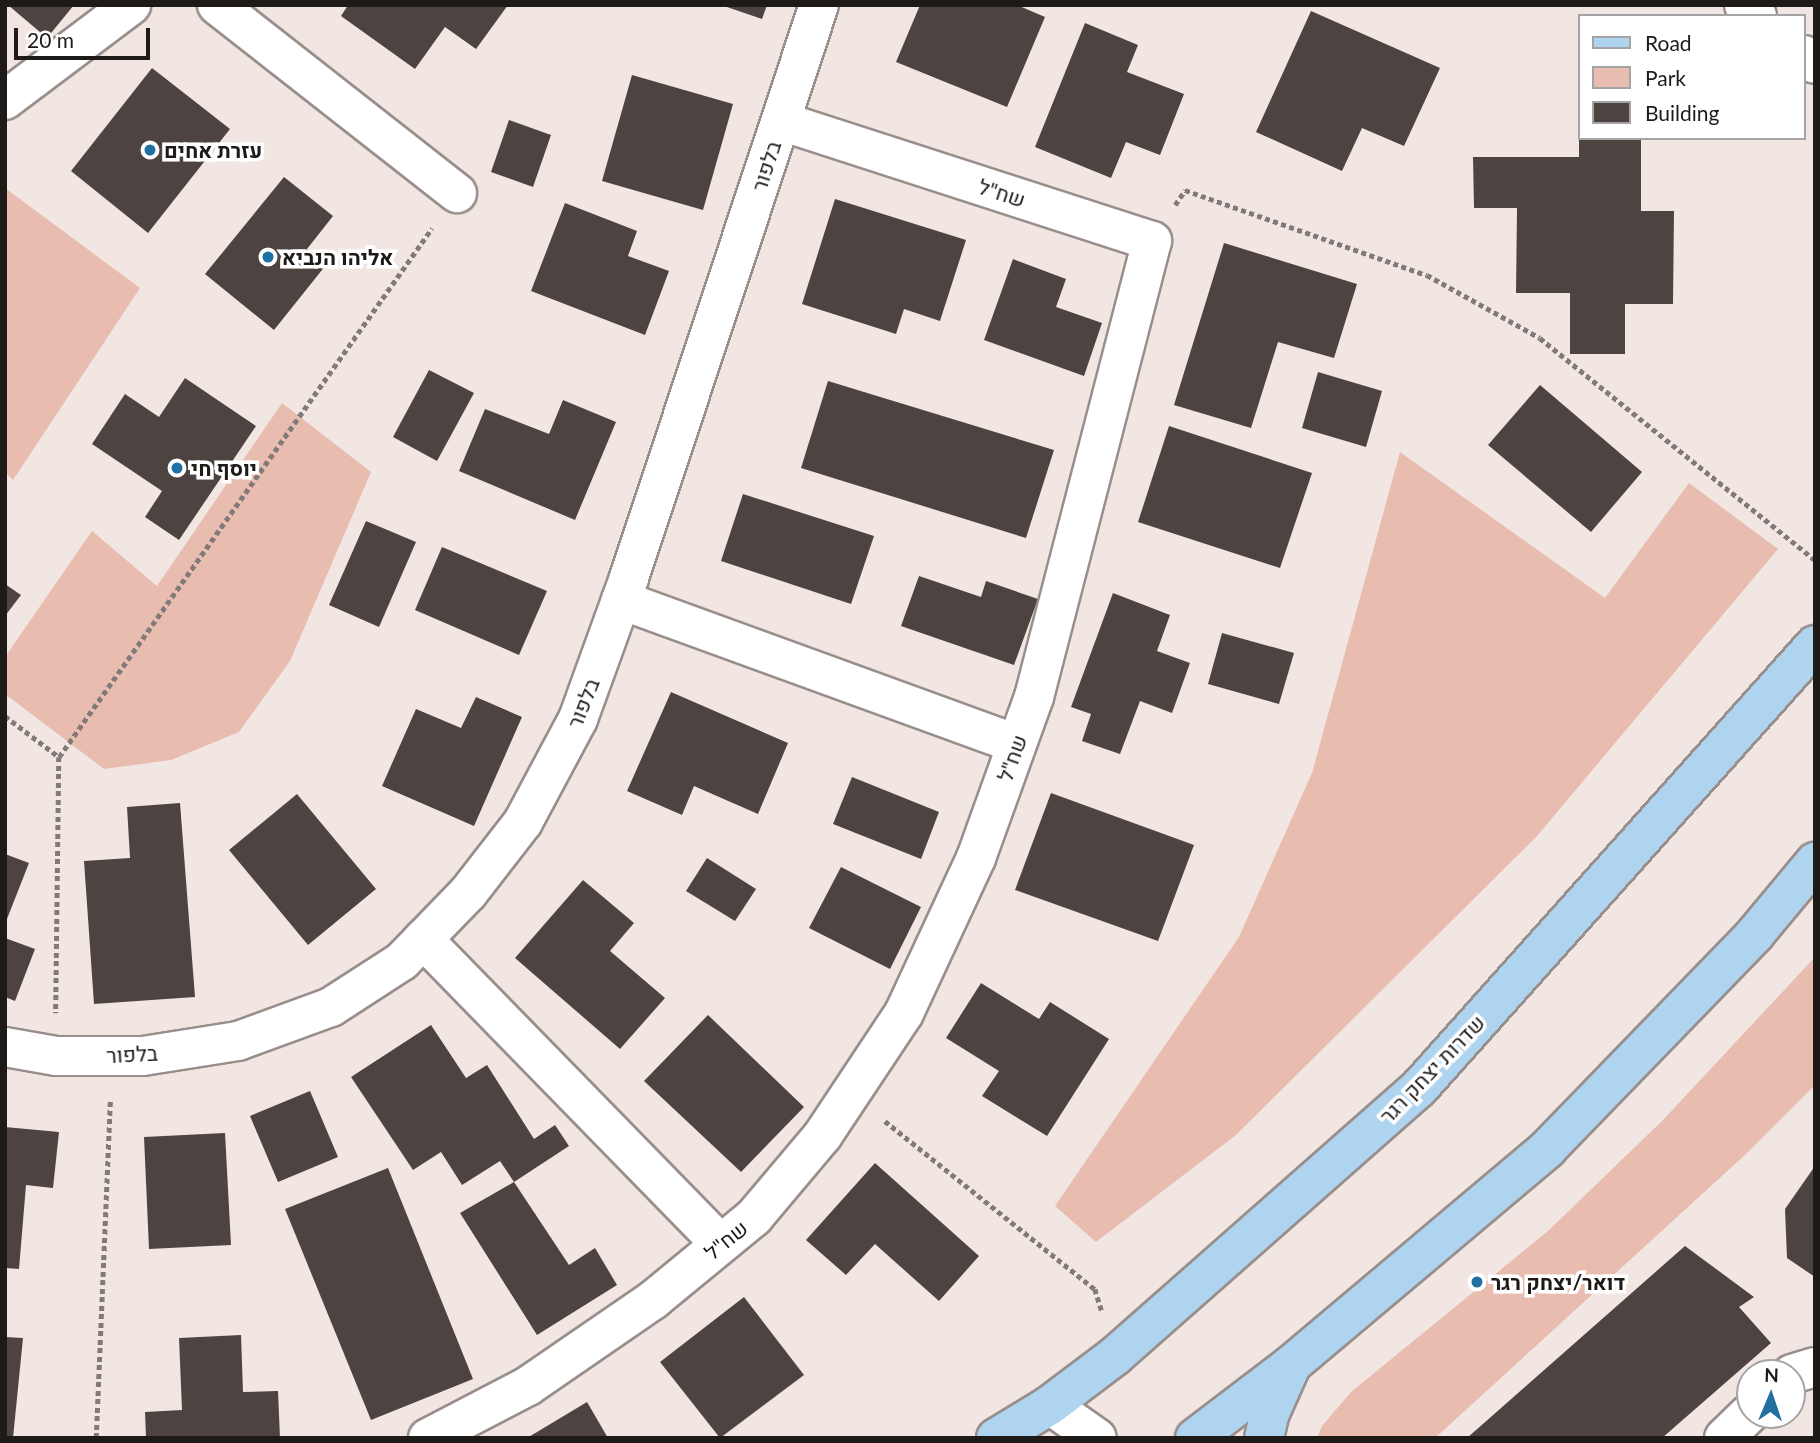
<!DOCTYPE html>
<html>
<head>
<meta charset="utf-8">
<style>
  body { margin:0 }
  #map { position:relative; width:1820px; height:1443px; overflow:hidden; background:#f2e6e3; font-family:Lato,Heebo,sans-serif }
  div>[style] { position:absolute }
  .green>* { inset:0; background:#e8bcaf }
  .building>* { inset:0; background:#4d4441 }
  .path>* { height:4.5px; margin-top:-2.25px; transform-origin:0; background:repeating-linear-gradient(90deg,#827a78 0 5px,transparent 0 8.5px) }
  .roads { filter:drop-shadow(2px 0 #988e8b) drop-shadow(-2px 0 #988e8b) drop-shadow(0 2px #988e8b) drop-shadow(0 -2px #988e8b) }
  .minor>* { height:38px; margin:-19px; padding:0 19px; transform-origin:19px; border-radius:19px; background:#fff }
  .major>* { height:38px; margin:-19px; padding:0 19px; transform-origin:19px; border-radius:19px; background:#afd4f0 }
  .dots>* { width:19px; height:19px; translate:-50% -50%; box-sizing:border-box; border:4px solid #fff; border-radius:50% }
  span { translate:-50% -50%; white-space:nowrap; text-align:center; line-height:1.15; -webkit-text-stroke:7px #fff; paint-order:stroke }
  .poi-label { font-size:21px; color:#1e1a18; font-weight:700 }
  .left { translate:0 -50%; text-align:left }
  .street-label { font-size:21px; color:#1e1a18 }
  .frame { position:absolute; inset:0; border:7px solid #1e1a18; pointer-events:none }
  .legend { position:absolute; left:1578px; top:14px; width:228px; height:126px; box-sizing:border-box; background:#fff; border:2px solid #a5a3a3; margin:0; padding:9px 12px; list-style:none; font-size:21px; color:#1e1a18 }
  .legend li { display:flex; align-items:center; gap:14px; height:35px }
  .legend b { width:35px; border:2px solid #a5a3a3 }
  .north { position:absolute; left:1736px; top:1359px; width:70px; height:70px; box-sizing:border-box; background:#fff; border:2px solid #a5a3a3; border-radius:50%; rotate:2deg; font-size:19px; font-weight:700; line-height:28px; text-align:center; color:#1e1a18 }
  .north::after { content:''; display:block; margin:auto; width:24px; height:32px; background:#2170a2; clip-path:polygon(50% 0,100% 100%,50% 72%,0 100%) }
  .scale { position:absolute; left:14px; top:28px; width:136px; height:32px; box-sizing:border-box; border:4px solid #1e1a18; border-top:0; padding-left:9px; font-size:21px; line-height:24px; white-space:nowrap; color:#1e1a18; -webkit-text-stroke:5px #fff; paint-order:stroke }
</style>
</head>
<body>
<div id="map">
  <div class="green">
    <div style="clip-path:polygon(5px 188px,140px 288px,13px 480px,5px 472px)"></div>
    <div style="clip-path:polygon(282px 403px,371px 472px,290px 661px,239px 732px,171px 760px,104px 769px,5px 694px,5px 657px,92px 531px,157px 586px)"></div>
    <div style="clip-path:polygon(1400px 452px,1605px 598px,1689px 483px,1778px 549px,1537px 836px,1236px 1135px,1096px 1242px,1055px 1206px,1239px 937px,1312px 773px)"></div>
    <div style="clip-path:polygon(1815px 957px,1815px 1085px,1746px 1154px,1435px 1438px,1317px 1438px,1322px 1426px,1351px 1392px,1548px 1231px,1663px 1120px)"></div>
  </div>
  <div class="building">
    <div style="clip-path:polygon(8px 5px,74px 5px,47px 38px)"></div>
    <div style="clip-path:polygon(348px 5px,508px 5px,476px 49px,445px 27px,415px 69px,341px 16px)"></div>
    <div style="clip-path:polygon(721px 5px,767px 5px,762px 19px)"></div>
    <div style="clip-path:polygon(920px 5px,1017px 5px,1045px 17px,1007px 107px,896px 62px)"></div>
    <div style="clip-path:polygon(1311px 11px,1440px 68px,1404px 146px,1362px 128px,1342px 171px,1256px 132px)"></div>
    <div style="clip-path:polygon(1085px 23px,1138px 45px,1127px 72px,1184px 94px,1160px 155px,1126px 142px,1111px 178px,1035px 147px)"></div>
    <div style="clip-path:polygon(152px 68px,230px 129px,148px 233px,71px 171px)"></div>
    <div style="clip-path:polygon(632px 75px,733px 104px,703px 210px,602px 181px)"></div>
    <div style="clip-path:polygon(509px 120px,551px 135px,533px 187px,491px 172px)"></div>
    <div style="clip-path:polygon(1579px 138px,1641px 138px,1641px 211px,1674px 211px,1673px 304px,1625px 304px,1625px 354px,1570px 354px,1570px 293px,1516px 293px,1517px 208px,1474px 208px,1473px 157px,1579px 157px)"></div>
    <div style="clip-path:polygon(284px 177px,333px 216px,307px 249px,326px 265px,274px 330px,205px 274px)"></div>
    <div style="clip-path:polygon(835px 199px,966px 240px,940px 321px,904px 309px,896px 334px,802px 304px)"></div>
    <div style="clip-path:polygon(565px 203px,637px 231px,628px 256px,669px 271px,645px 335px,531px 291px)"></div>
    <div style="clip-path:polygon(1224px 243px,1357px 284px,1334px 358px,1278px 342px,1251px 428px,1174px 405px)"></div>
    <div style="clip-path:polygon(1013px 259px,1066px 279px,1056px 307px,1102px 323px,1084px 376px,984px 340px)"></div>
    <div style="clip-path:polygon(429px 370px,474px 393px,437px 461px,393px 437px)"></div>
    <div style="clip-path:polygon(1318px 372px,1382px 391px,1366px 447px,1302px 428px)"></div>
    <div style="clip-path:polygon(185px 378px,256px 426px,179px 540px,145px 517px,162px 491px,92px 444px,125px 394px,159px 417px)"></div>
    <div style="clip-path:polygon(828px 381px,1054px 450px,1026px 538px,801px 468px)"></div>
    <div style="clip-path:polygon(1540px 385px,1642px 472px,1591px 532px,1488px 445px)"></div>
    <div style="clip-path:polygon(563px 400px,616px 422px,575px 520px,459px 471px,485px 409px,549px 434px)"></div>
    <div style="clip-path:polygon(1169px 426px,1312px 473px,1280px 568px,1138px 522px)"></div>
    <div style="clip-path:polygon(743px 494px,874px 536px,851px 604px,721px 561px)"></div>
    <div style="clip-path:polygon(366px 521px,416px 542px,379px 627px,329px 605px)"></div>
    <div style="clip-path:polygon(442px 547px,547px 591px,519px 655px,415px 610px)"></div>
    <div style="clip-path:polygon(919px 576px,981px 597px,986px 581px,1038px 599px,1014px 665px,901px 626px)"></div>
    <div style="clip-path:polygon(5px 584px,21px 595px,5px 616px)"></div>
    <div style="clip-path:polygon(1113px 593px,1170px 615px,1157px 651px,1190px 663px,1172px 713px,1140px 701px,1120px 754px,1082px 741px,1091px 714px,1071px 707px)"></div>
    <div style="clip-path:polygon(1222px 633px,1294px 653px,1279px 704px,1208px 684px)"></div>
    <div style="clip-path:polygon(671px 692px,788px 743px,758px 814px,694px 786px,682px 815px,627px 791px)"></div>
    <div style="clip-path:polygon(476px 697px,522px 717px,474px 826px,382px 786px,416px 709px,461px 728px)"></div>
    <div style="clip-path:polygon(852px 777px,939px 812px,921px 859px,833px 824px)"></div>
    <div style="clip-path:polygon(1051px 793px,1194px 845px,1158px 941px,1015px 890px)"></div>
    <div style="clip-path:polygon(297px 794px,376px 889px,308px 945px,229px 850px)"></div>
    <div style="clip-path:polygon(180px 803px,195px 997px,94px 1004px,84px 861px,130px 858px,127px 807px)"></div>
    <div style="clip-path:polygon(5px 854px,29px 863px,5px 924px)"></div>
    <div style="clip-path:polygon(707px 858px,756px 889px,735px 921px,686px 891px)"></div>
    <div style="clip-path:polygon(841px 867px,921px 907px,890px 969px,809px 928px)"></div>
    <div style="clip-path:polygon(583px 880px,634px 923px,610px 951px,665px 998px,620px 1049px,515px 958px)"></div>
    <div style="clip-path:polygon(5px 938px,35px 949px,15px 1001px,5px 997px)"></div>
    <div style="clip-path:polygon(981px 983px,1039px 1019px,1050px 1002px,1109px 1039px,1047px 1136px,982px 1096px,999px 1071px,946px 1038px)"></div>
    <div style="clip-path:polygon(708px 1015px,804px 1107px,741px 1172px,644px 1081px)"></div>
    <div style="clip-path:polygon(431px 1025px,466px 1078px,487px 1065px,534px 1139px,555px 1125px,569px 1146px,514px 1182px,569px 1265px,595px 1248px,617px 1285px,537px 1335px,460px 1213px,514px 1182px,500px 1161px,462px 1185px,441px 1152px,413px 1170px,351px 1077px)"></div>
    <div style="clip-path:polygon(310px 1091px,338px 1157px,278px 1182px,250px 1116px)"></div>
    <div style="clip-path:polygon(5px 1127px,59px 1132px,53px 1188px,26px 1185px,19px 1269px,5px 1268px)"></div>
    <div style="clip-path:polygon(225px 1133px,231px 1245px,149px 1249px,144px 1137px)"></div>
    <div style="clip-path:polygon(875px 1163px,979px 1256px,939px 1301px,875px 1244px,846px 1275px,806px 1240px)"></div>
    <div style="clip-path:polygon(1815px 1166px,1815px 1277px,1787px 1258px,1785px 1209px)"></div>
    <div style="clip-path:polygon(388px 1168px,473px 1379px,371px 1420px,285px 1209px)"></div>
    <div style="clip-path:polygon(1685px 1246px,1754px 1297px,1739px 1307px,1771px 1343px,1662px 1438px,1467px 1438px)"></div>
    <div style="clip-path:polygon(744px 1297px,804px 1375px,720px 1438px,660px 1362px)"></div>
    <div style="clip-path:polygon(241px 1335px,243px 1392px,278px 1391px,280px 1438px,146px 1438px,145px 1412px,182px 1410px,179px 1338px)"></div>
    <div style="clip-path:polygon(5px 1337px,23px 1338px,13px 1438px,5px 1438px)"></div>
    <div style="clip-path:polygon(587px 1402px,608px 1438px,527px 1438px)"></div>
  </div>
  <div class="path">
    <div style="left:1175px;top:205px;width:18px;rotate:-56deg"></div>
    <div style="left:1185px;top:190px;width:256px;rotate:19.4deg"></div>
    <div style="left:1427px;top:275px;width:129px;rotate:29.1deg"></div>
    <div style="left:1540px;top:338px;width:353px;rotate:38.9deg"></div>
    <div style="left:5px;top:716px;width:68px;rotate:37.2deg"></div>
    <div style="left:59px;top:757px;width:256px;rotate:90.7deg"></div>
    <div style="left:59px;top:757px;width:647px;rotate:-54.81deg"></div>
    <div style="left:885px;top:1121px;width:269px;rotate:38.7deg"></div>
    <div style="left:1095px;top:1289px;width:24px;rotate:73deg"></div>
    <div style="left:96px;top:1438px;width:339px;rotate:-87.6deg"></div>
  </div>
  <div class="roads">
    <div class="minor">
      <div style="left:217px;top:5px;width:305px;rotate:38.1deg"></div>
      <div style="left:1744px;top:5px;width:17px;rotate:40deg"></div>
      <div style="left:1804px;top:55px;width:14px;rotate:39deg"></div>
      <div style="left:5px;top:100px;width:158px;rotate:-37deg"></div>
      <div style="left:621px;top:600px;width:421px;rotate:20deg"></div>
      <div style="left:423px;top:939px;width:426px;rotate:45.7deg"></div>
      <div style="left:5px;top:1047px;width:52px;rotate:10deg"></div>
      <div style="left:56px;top:1056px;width:87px"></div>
      <div style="left:143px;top:1056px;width:96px;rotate:-9deg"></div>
      <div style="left:238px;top:1041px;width:99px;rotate:-20.1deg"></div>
      <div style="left:331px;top:1007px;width:85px;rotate:-32.9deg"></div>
      <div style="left:402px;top:961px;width:95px;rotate:-45.9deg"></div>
      <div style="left:468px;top:893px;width:90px;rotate:-52.2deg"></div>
      <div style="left:523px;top:822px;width:117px;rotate:-61.9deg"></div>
      <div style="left:578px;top:719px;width:150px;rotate:-70.1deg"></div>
      <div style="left:629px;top:578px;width:604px;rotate:-71.66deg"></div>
      <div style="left:1792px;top:1374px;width:24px;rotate:-17deg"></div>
      <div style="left:1050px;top:1405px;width:57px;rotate:35.1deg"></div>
      <div style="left:428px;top:1438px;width:113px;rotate:-27.5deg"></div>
      <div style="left:528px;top:1386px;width:152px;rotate:-34.5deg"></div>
      <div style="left:653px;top:1300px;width:131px;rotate:-39.4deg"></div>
      <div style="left:754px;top:1217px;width:107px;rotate:-49.9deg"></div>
      <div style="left:823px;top:1135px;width:146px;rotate:-56.4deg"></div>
      <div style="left:904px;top:1013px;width:171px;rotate:-65.1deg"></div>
      <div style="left:976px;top:858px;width:171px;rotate:-70.2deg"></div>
      <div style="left:1034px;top:697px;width:471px;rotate:-75.5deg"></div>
      <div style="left:1152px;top:241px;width:390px;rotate:-162.1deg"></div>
      <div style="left:1724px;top:1438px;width:36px;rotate:-44deg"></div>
    </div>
    <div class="major">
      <div style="left:996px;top:1438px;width:63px;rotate:-31.4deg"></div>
      <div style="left:1050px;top:1405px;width:81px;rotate:-37deg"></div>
      <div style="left:1115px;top:1356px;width:405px;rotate:-41.4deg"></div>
      <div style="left:1419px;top:1088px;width:594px;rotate:-48.21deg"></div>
      <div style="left:1195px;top:1438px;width:122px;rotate:-37.3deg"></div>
      <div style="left:1292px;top:1364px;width:334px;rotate:-40.1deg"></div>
      <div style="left:1547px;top:1149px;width:299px;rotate:-45.9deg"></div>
      <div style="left:1755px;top:934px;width:94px;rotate:-50.2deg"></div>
      <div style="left:1264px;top:1438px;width:26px;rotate:-77deg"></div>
      <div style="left:1270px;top:1413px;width:49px;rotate:-66deg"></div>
    </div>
  </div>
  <div class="dots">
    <div style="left:150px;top:150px;background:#2170a2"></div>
    <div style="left:268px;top:257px;background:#2170a2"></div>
    <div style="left:177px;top:468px;background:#2170a2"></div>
    <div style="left:1477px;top:1282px;background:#2170a2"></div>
  </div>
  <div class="poi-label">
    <span class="left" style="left:164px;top:150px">עזרת אחים</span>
    <span class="left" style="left:282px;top:257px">אליהו הנביא</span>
    <span class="left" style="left:191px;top:468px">יוסף חי</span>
    <span class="left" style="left:1491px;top:1282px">דואר/יצחק רגר</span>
  </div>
  <div class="street-label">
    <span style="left:766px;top:166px;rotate:-72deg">בלפור</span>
    <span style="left:1002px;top:193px;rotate:18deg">שח"ל</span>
    <span style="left:583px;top:703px;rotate:-68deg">בלפור</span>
    <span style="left:1012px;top:758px;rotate:-70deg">שח"ל</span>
    <span style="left:132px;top:1054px;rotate:-3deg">בלפור</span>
    <span style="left:1432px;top:1069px;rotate:-46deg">שדרות יצחק רגר</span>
    <span style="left:726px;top:1240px;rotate:-39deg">שח"ל</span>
  </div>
  <div class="frame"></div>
  <ul class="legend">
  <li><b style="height:9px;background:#afd4f0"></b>Road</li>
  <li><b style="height:19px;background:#e8bcaf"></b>Park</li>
  <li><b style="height:19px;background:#4d4441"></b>Building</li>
  </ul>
  <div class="north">N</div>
  <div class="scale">20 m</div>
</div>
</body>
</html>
